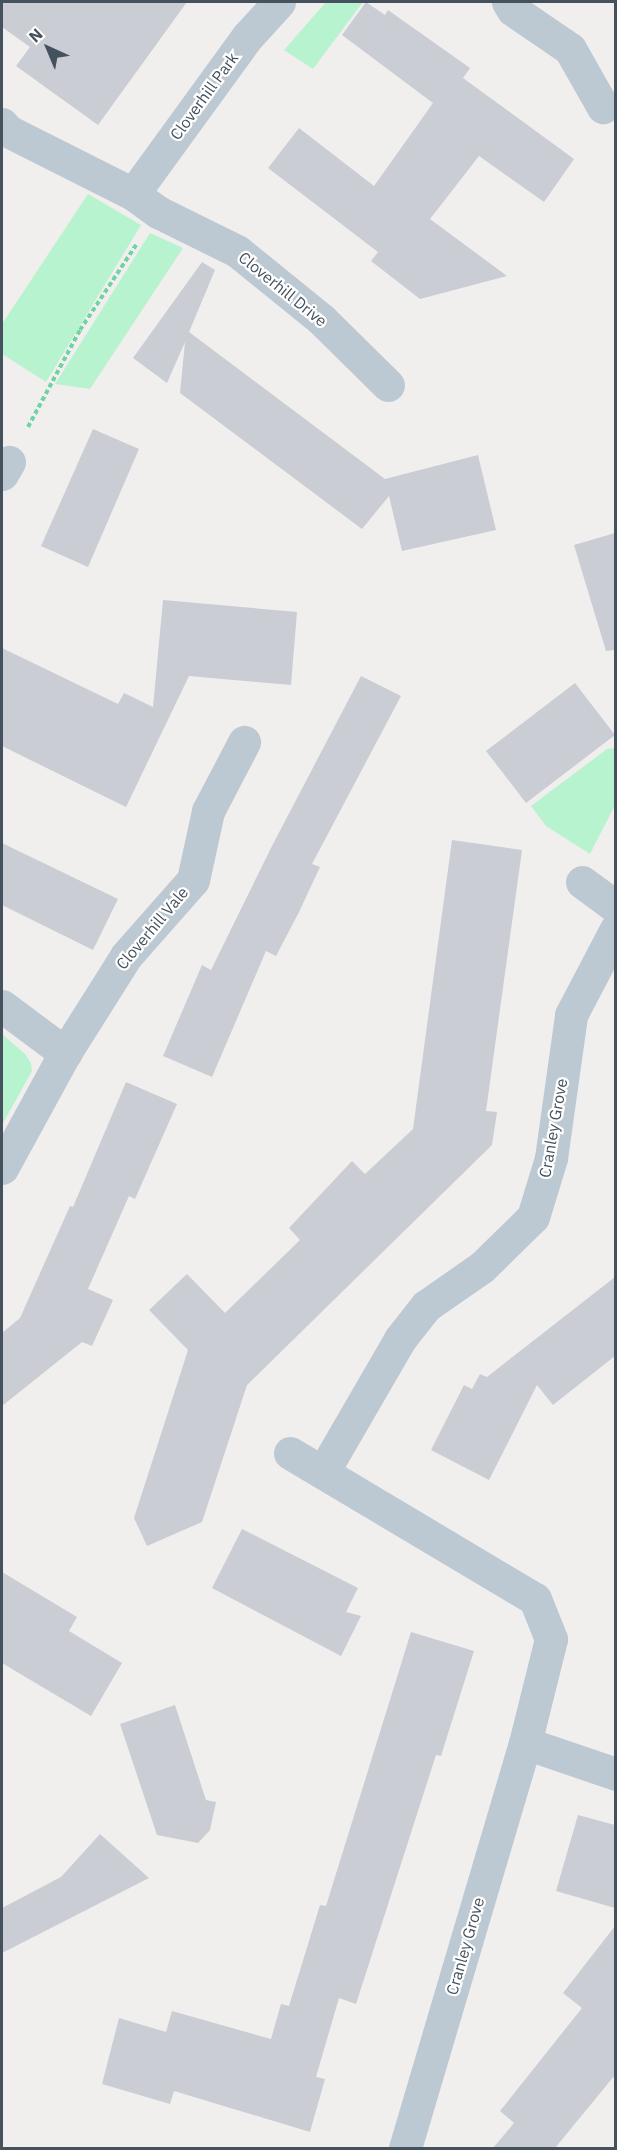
<!DOCTYPE html>
<html>
<head>
<meta charset="utf-8">
<style>
  body { margin:0 }
  #map { position:relative; width:617px; height:2150px; overflow:hidden; background:#f1eeee; font-family:"IBM Plex Sans",sans-serif }
  div>[style] { position:absolute }
  .green>* { inset:0; background:#b8f3cf }
  .building>* { inset:0; background:#cacdd4 }
  .path>* { height:4px; margin-top:-2px; transform-origin:0; background:repeating-linear-gradient(90deg,#6dd4a2 0 4.5px,transparent 0 7.5px) }
  .minor>* { height:33px; margin:-16.5px; padding:0 16.5px; transform-origin:16.5px; border-radius:16.5px; background:#bdc9d2 }
  span { translate:-50% -50%; white-space:nowrap; text-align:center; line-height:1.15; -webkit-text-stroke:4.5px #fff; paint-order:stroke }
  .street-label { font-size:16px; color:#45525e }
  .frame { position:absolute; inset:0; border:3px solid #45525e; pointer-events:none }
  .north { position:absolute; left:18px; top:18px; width:60px; height:60px; -webkit-text-stroke:4px #fff; paint-order:stroke; rotate:316deg; font-size:16px; font-weight:700; line-height:24px; text-align:center; color:#45525e }
  .north::after { content:''; display:block; margin:auto; width:21px; height:27px; background:#45525e; clip-path:polygon(50% 0,100% 100%,50% 72%,0 100%) }
</style>
</head>
<body>
<div id="map">
  <div class="green">
    <div style="clip-path:polygon(326px 2px,363px 2px,313px 69px,284px 50px)"></div>
    <div style="clip-path:polygon(88px 194px,141px 225px,46px 382px,2px 354px,2px 324px)"></div>
    <div style="clip-path:polygon(150px 233px,183px 248px,90px 389px,55px 384px)"></div>
    <div style="clip-path:polygon(615px 748px,615px 805px,590px 854px,546px 826px,531px 806px,607px 749px)"></div>
    <div style="clip-path:polygon(2px 1034px,25px 1054px,31px 1063px,32px 1071px,2px 1125px)"></div>
  </div>
  <div class="building">
    <div style="clip-path:polygon(2px 2px,187px 2px,98px 125px,16px 66px,30px 47px,2px 27px)"></div>
    <div style="clip-path:polygon(366px 2px,385px 15px,388px 10px,470px 68px,463px 78px,574px 159px,544px 202px,479px 156px,430px 219px,507px 276px,420px 299px,371px 261px,378px 252px,268px 168px,299px 128px,374px 186px,433px 103px,342px 35px)"></div>
    <div style="clip-path:polygon(202px 262px,215px 270px,189px 332px,385px 479px,478px 455px,496px 530px,402px 551px,389px 496px,362px 529px,180px 393px,185px 342px,167px 383px,133px 358px)"></div>
    <div style="clip-path:polygon(93px 429px,139px 449px,88px 567px,41px 546px)"></div>
    <div style="clip-path:polygon(615px 533px,615px 650px,606px 651px,574px 545px)"></div>
    <div style="clip-path:polygon(163px 600px,297px 612px,291px 685px,189px 676px,126px 807px,2px 746px,2px 648px,118px 704px,124px 693px,153px 707px)"></div>
    <div style="clip-path:polygon(361px 676px,401px 696px,312px 864px,320px 867px,299px 912px,276px 956px,266px 951px,212px 1077px,163px 1056px,202px 965px,211px 970px,273px 844px)"></div>
    <div style="clip-path:polygon(575px 683px,615px 735px,526px 803px,486px 751px)"></div>
    <div style="clip-path:polygon(452px 840px,522px 850px,486px 1111px,497px 1112px,492px 1145px,247px 1385px,202px 1522px,147px 1546px,134px 1518px,188px 1350px,149px 1310px,187px 1274px,225px 1313px,300px 1240px,289px 1228px,352px 1161px,365px 1174px,413px 1129px)"></div>
    <div style="clip-path:polygon(2px 843px,118px 899px,93px 950px,2px 905px)"></div>
    <div style="clip-path:polygon(126px 1082px,177px 1104px,135px 1199px,129px 1196px,88px 1289px,113px 1300px,92px 1346px,82px 1342px,2px 1406px,2px 1333px,20px 1318px,70px 1206px,73px 1207px)"></div>
    <div style="clip-path:polygon(615px 1277px,615px 1356px,553px 1405px,537px 1385px,489px 1480px,431px 1450px,464px 1385px,472px 1389px,480px 1374px,487px 1377px)"></div>
    <div style="clip-path:polygon(242px 1529px,358px 1588px,346px 1612px,361px 1616px,341px 1656px,212px 1588px)"></div>
    <div style="clip-path:polygon(2px 1572px,77px 1617px,69px 1631px,122px 1663px,91px 1716px,2px 1663px)"></div>
    <div style="clip-path:polygon(411px 1632px,474px 1651px,441px 1756px,436px 1755px,356px 2004px,339px 1998px,316px 2077px,325px 2079px,310px 2132px,174px 2091px,170px 2104px,102px 2084px,119px 2018px,166px 2032px,172px 2011px,271px 2039px,281px 2004px,289px 2006px,320px 1905px,326px 1906px)"></div>
    <div style="clip-path:polygon(175px 1705px,206px 1800px,216px 1802px,210px 1830px,198px 1843px,157px 1835px,120px 1724px)"></div>
    <div style="clip-path:polygon(578px 1815px,615px 1825px,615px 1908px,556px 1891px)"></div>
    <div style="clip-path:polygon(100px 1834px,149px 1878px,2px 1953px,2px 1908px,61px 1877px)"></div>
    <div style="clip-path:polygon(615px 1926px,615px 2075px,555px 2148px,493px 2148px,514px 2123px,500px 2111px,582px 2008px,563px 1993px)"></div>
  </div>
  <div class="path">
    <div style="left:28px;top:427px;width:110px;rotate:-61.8deg"></div>
    <div style="left:80px;top:330px;width:102px;rotate:-56.6deg"></div>
  </div>
  <div class="minor">
    <div style="left:508px;top:2px;width:9px;rotate:58deg"></div>
    <div style="left:513px;top:10px;width:69px;rotate:34.4deg"></div>
    <div style="left:570px;top:49px;width:67px;rotate:60.4deg"></div>
    <div style="left:2px;top:124px;width:9px;rotate:49deg"></div>
    <div style="left:8px;top:131px;width:140px;rotate:26.7deg"></div>
    <div style="left:133px;top:194px;width:31px;rotate:36deg"></div>
    <div style="left:158px;top:212px;width:88px;rotate:26.3deg"></div>
    <div style="left:237px;top:251px;width:108px;rotate:39deg"></div>
    <div style="left:321px;top:319px;width:94px;rotate:44.6deg"></div>
    <div style="left:133px;top:194px;width:195px;rotate:-54deg"></div>
    <div style="left:248px;top:36px;width:46px;rotate:-47.6deg"></div>
    <div style="left:2px;top:474px;width:14px;rotate:-60deg"></div>
    <div style="left:582px;top:882px;width:42px;rotate:36.3deg"></div>
    <div style="left:2px;top:1006px;width:79px;rotate:36.7deg"></div>
    <div style="left:2px;top:1168px;width:131px;rotate:-61.3deg"></div>
    <div style="left:65px;top:1053px;width:115px;rotate:-57.8deg"></div>
    <div style="left:126px;top:956px;width:101px;rotate:-48.6deg"></div>
    <div style="left:193px;top:880px;width:71px;rotate:-77.7deg"></div>
    <div style="left:208px;top:811px;width:78px;rotate:-62.4deg"></div>
    <div style="left:290px;top:1453px;width:285px;rotate:30.8deg"></div>
    <div style="left:535px;top:1599px;width:43px;rotate:68.2deg"></div>
    <div style="left:551px;top:1639px;width:107px;rotate:104deg"></div>
    <div style="left:525px;top:1743px;width:422px;rotate:106.5deg"></div>
    <div style="left:323px;top:1472px;width:154px;rotate:-59.9deg"></div>
    <div style="left:400px;top:1339px;width:42px;rotate:-51.8deg"></div>
    <div style="left:426px;top:1306px;width:68px;rotate:-34.9deg"></div>
    <div style="left:482px;top:1267px;width:71px;rotate:-44.4deg"></div>
    <div style="left:533px;top:1217px;width:62px;rotate:-73deg"></div>
    <div style="left:551px;top:1158px;width:144px;rotate:-82deg"></div>
    <div style="left:571px;top:1015px;width:97px;rotate:-62.4deg"></div>
    <div style="left:525px;top:1743px;width:96px;rotate:18.8deg"></div>
  </div>
  <div class="street-label">
    <span style="left:204px;top:96px;rotate:-54deg">Cloverhill Park</span>
    <span style="left:283px;top:289px;rotate:39deg">Cloverhill Drive</span>
    <span style="left:152px;top:928px;rotate:-50deg">Cloverhill Vale</span>
    <span style="left:553px;top:1128px;rotate:-80deg">Cranley Grove</span>
    <span style="left:465px;top:1946px;rotate:-74deg">Cranley Grove</span>
  </div>
  <div class="frame"></div>
  <div class="north">N</div>
</div>
</body>
</html>
